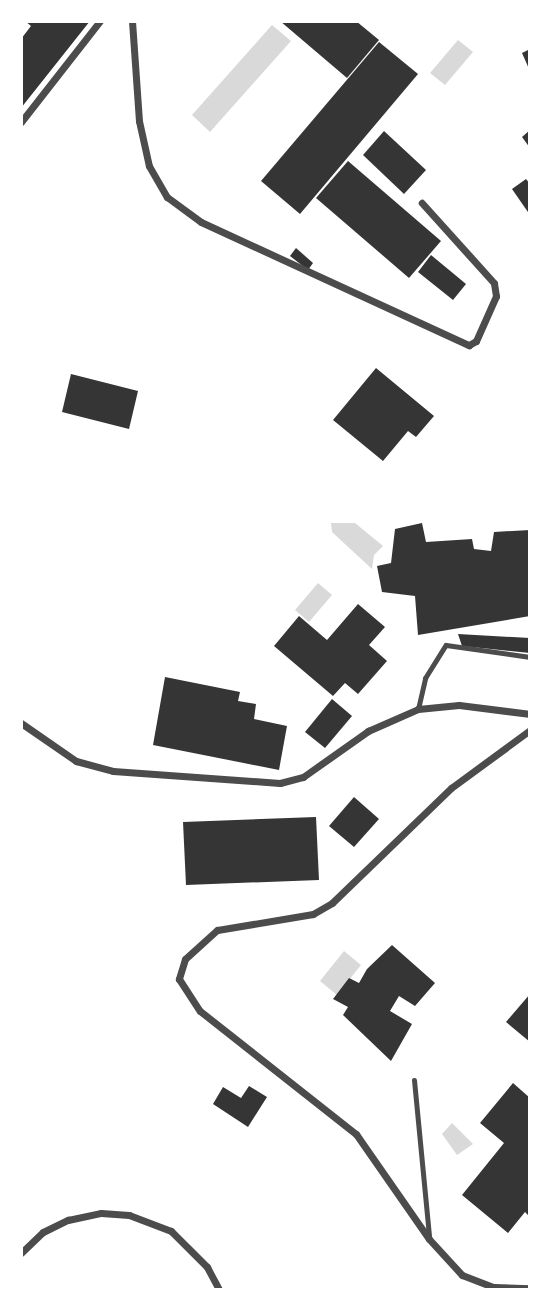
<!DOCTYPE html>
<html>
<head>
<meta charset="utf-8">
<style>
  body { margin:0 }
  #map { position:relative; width:551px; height:1311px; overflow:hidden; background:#fff; font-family:Overpass,sans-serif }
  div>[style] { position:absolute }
  .water>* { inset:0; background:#d9d9d9 }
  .building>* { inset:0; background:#353535 }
  .service>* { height:5px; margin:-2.5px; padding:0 2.5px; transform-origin:2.5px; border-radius:2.5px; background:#4c4c4c }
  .minor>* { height:7px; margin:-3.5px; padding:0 3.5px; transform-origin:3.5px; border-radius:3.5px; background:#4c4c4c }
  span { translate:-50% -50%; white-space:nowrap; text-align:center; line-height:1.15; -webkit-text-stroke:5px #fff; paint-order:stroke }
  .frame { position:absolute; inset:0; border:23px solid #fff; pointer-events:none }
</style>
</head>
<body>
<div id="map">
  <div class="water">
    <div style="clip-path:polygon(272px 25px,291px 41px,210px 132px,192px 115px)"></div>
    <div style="clip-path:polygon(458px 40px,473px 52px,445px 85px,430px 73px)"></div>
    <div style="clip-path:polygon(331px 523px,355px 523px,383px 546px,374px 555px,372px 569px,332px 532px)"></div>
    <div style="clip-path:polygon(318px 583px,332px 595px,309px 622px,295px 610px)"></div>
    <div style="clip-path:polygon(344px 951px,361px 965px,337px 995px,320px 981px)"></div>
    <div style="clip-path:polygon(452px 1123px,473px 1144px,457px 1155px,442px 1134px)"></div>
  </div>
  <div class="building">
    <div style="clip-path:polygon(25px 21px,90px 21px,21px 108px,21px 39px,31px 26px)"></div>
    <div style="clip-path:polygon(280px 21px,356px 21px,379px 40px,347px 78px)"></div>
    <div style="clip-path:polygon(379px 42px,418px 74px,300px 214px,261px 181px)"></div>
    <div style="clip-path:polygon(530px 49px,530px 71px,522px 53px)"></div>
    <div style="clip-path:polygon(530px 130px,530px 148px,522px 137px)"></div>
    <div style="clip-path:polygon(384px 131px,426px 170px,404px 194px,363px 155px)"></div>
    <div style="clip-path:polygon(348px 161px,441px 241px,409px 278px,316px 198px)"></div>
    <div style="clip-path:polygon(526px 179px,530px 184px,530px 215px,512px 189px)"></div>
    <div style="clip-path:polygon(296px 248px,313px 263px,308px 270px,290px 256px)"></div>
    <div style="clip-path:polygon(431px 255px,466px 284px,453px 300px,418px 272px)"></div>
    <div style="clip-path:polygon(376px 368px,434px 416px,416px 437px,408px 431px,383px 461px,333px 420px)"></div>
    <div style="clip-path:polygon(71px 374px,138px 391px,129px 429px,62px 412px)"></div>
    <div style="clip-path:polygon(422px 523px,426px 542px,472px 539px,474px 549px,491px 551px,494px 532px,530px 530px,530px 616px,418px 635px,415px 596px,382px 592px,377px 566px,391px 563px,395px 529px)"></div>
    <div style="clip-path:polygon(358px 604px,385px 627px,369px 645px,387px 661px,358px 694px,345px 683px,333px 696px,274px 646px,299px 616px,327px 640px)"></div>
    <div style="clip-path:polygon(458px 634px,530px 638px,530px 653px,462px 646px)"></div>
    <div style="clip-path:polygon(165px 677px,240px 692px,238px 701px,256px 704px,254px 719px,287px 726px,279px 770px,153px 745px)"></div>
    <div style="clip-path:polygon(332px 699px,352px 716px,325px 748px,305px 732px)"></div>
    <div style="clip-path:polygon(354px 797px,379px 819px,354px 847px,329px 826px)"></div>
    <div style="clip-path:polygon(316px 817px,319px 880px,186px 885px,183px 822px)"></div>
    <div style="clip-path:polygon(392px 945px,435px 983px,415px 1006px,399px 996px,390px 1011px,412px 1024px,391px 1061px,343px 1015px,348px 1007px,333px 999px,349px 978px,359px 983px,367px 969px)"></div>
    <div style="clip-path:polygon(530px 994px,530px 1042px,506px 1022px)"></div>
    <div style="clip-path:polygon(513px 1083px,530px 1098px,530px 1217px,525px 1212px,508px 1233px,462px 1195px,504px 1143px,480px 1123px)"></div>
    <div style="clip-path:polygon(249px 1086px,267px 1097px,248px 1127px,213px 1104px,223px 1087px,241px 1098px)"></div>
  </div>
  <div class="service">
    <div style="left:418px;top:709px;width:32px;rotate:-77deg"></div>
    <div style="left:425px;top:678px;width:39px;rotate:-58deg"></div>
    <div style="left:446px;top:645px;width:85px;rotate:8.1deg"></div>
    <div style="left:414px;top:1080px;width:157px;rotate:84.5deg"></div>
  </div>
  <div class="minor">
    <div style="left:132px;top:21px;width:100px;rotate:86deg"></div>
    <div style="left:139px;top:121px;width:46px;rotate:77.5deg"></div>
    <div style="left:149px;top:166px;width:36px;rotate:60deg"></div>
    <div style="left:167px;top:197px;width:42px;rotate:36.3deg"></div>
    <div style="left:201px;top:222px;width:295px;rotate:24.7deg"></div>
    <div style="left:469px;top:345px;width:8px;rotate:-30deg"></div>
    <div style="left:476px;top:341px;width:49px;rotate:-66deg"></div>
    <div style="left:496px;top:296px;width:13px;rotate:-99deg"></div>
    <div style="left:494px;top:283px;width:108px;rotate:-132deg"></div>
    <div style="left:21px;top:122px;width:128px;rotate:-52deg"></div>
    <div style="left:21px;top:723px;width:67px;rotate:34.6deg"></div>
    <div style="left:76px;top:761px;width:38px;rotate:15deg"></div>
    <div style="left:113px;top:771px;width:167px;rotate:4.1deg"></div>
    <div style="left:280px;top:783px;width:24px;rotate:-15deg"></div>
    <div style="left:303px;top:777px;width:80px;rotate:-35.3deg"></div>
    <div style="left:368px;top:731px;width:55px;rotate:-23.7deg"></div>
    <div style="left:418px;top:709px;width:41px;rotate:-5.6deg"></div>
    <div style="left:459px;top:705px;width:72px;rotate:7.2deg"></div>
    <div style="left:530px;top:730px;width:98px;rotate:143.7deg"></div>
    <div style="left:451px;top:788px;width:165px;rotate:136deg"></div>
    <div style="left:332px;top:903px;width:22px;rotate:150deg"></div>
    <div style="left:313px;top:914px;width:97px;rotate:170.5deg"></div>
    <div style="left:217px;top:930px;width:43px;rotate:137.8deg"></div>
    <div style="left:185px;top:959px;width:21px;rotate:107deg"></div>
    <div style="left:179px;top:979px;width:38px;rotate:57deg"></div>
    <div style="left:200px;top:1011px;width:199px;rotate:38.3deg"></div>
    <div style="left:356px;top:1134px;width:128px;rotate:55.2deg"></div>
    <div style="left:429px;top:1239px;width:49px;rotate:47.5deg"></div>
    <div style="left:462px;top:1275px;width:34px;rotate:21deg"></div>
    <div style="left:494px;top:1287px;width:36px;rotate:2deg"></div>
    <div style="left:21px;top:1253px;width:30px;rotate:-44deg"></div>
    <div style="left:43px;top:1232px;width:28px;rotate:-26deg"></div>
    <div style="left:68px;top:1220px;width:34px;rotate:-12deg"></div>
    <div style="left:101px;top:1213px;width:28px;rotate:4deg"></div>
    <div style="left:129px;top:1215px;width:45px;rotate:20.9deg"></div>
    <div style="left:171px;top:1231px;width:51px;rotate:45deg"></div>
    <div style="left:207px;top:1267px;width:26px;rotate:62deg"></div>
  </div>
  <div class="frame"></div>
</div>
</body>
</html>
